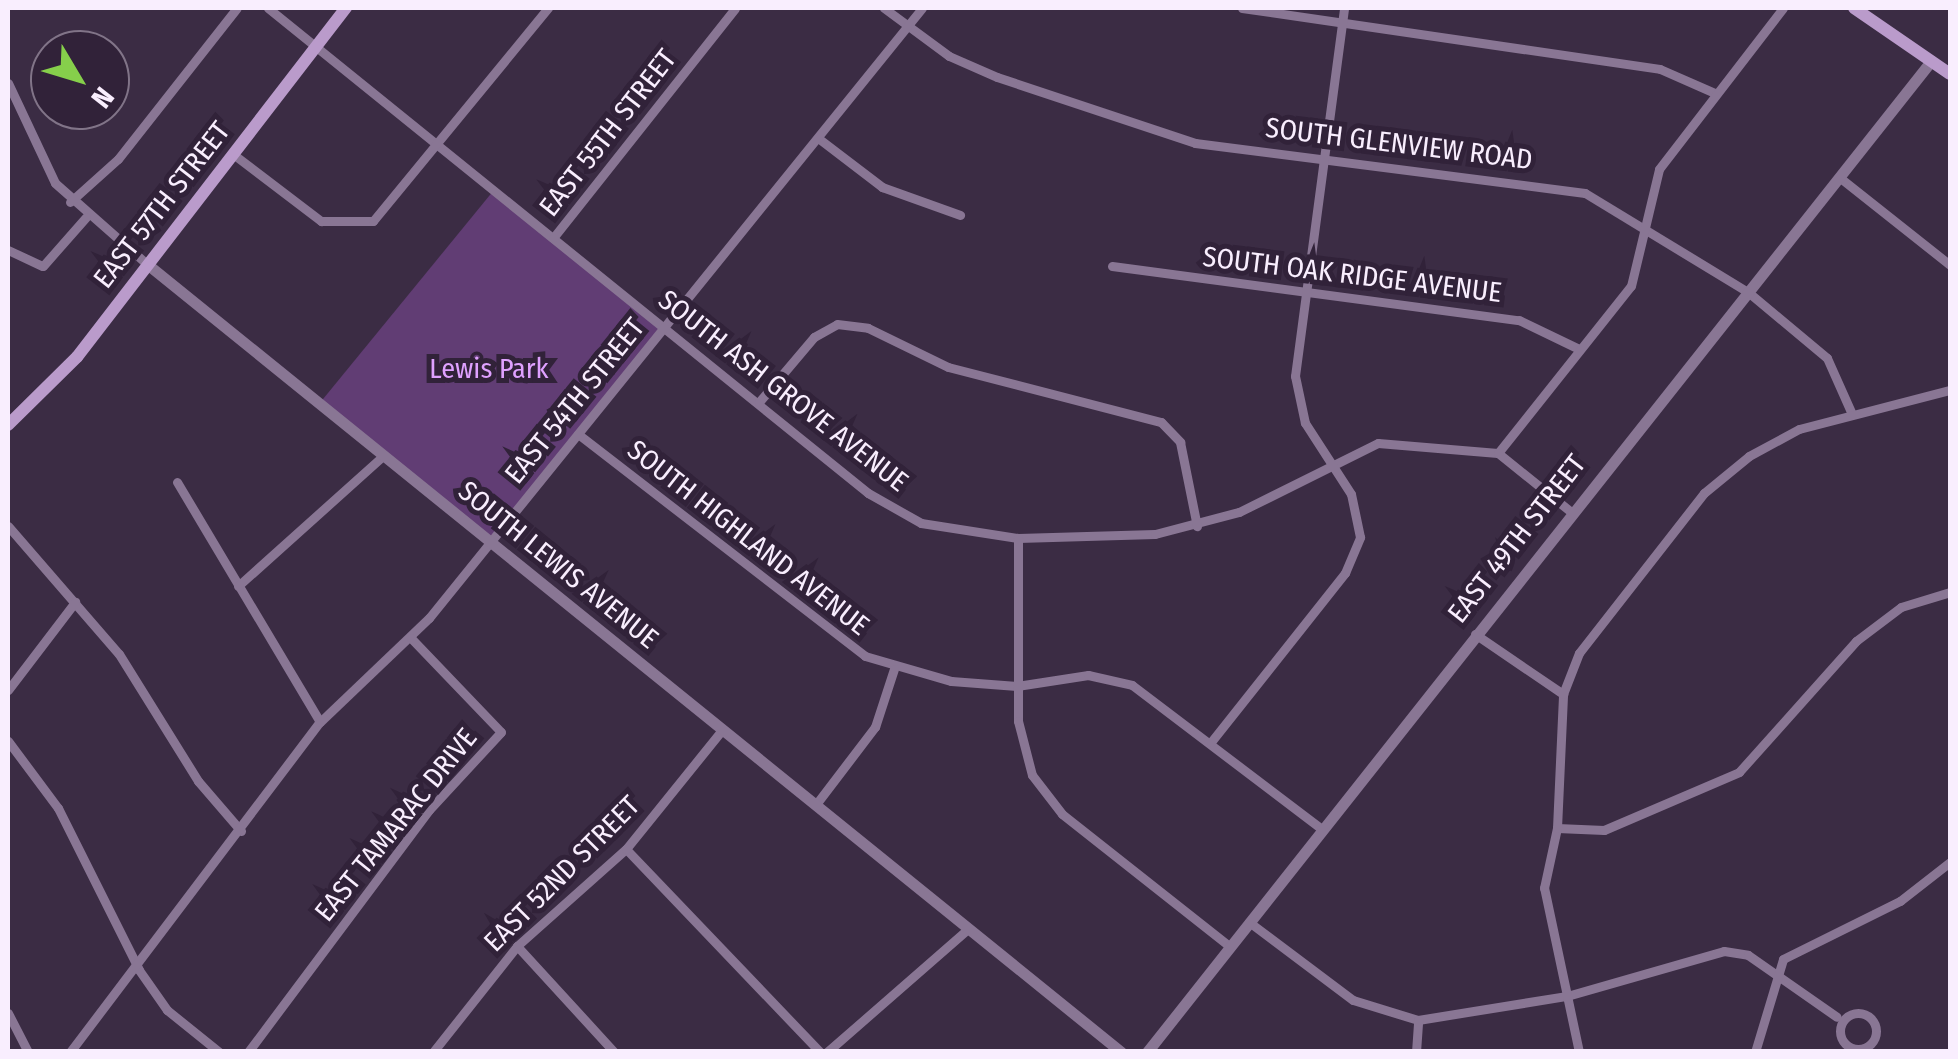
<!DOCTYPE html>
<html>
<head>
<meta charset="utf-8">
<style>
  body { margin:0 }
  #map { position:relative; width:1958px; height:1059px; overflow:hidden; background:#3b2c44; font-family:"Fira Sans Condensed",sans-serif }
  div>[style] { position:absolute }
  .green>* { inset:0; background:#613d74 }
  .minor>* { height:9px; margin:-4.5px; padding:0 4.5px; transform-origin:4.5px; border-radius:4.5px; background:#897694 }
  .minor>.ring { margin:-4.5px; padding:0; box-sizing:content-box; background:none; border:9px solid #897694; border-radius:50% }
  .tertiary>* { height:11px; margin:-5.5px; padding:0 5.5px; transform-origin:5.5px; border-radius:5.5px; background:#897694 }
  .secondary>* { height:12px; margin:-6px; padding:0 6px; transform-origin:6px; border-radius:6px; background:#ba9bcb }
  span { translate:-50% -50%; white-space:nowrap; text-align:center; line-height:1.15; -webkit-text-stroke:10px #312239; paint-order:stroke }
  .street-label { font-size:28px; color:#f9eefe }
  .park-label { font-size:28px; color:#dfa1ff }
  .frame { position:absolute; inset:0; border:10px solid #f9eefe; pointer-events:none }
  .north { position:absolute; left:30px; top:30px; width:100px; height:100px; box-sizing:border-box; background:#312239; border:2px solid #817488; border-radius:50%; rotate:128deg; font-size:28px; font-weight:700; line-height:40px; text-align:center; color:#f9eefe }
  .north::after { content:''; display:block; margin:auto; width:35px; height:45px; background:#86cf4b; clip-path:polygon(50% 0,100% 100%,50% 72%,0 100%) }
</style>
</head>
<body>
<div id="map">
  <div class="green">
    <div style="clip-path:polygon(494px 190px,665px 326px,490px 542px,319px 404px)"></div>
  </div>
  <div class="minor">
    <div style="left:268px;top:8px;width:772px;rotate:38.95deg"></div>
    <div style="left:868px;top:493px;width:61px;rotate:29.5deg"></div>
    <div style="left:921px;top:523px;width:98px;rotate:8.8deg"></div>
    <div style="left:1018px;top:538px;width:137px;rotate:-1.7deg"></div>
    <div style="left:1155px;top:534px;width:87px;rotate:-14.7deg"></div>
    <div style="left:1239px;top:512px;width:155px;rotate:-26.4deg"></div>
    <div style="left:1378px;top:443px;width:120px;rotate:4.8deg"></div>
    <div style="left:1498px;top:453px;width:92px;rotate:38.9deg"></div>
    <div style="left:884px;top:8px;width:81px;rotate:36.4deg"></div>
    <div style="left:949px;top:56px;width:52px;rotate:23.6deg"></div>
    <div style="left:997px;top:77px;width:209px;rotate:18.4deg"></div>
    <div style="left:1195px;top:143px;width:393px;rotate:7.3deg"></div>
    <div style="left:1585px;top:193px;width:191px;rotate:31.3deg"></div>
    <div style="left:1748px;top:292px;width:103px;rotate:39.9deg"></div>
    <div style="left:1827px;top:358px;width:59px;rotate:66deg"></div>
    <div style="left:1242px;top:8px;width:422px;rotate:8.3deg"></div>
    <div style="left:1660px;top:69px;width:60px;rotate:23.6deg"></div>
    <div style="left:8px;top:83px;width:110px;rotate:64.8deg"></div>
    <div style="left:55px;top:183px;width:123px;rotate:41.4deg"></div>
    <div style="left:818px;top:138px;width:81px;rotate:37.4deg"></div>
    <div style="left:882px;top:187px;width:83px;rotate:19.7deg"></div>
    <div style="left:233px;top:154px;width:111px;rotate:37.3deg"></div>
    <div style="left:321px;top:221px;width:52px"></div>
    <div style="left:373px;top:221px;width:276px;rotate:-50.6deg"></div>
    <div style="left:1839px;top:177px;width:142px;rotate:38.4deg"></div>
    <div style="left:70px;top:202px;width:64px;rotate:-41.9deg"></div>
    <div style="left:118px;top:159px;width:192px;rotate:-51.8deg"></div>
    <div style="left:553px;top:238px;width:293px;rotate:-51.6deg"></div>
    <div style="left:8px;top:250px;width:38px;rotate:25deg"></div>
    <div style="left:43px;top:266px;width:65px;rotate:-48.7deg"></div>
    <div style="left:1112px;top:266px;width:411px;rotate:7.6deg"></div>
    <div style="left:1519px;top:320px;width:67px;rotate:25.8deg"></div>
    <div style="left:759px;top:402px;width:85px;rotate:-49.8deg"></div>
    <div style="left:814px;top:337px;width:26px;rotate:-29deg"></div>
    <div style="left:837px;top:324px;width:31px;rotate:7deg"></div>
    <div style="left:868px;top:328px;width:89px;rotate:26deg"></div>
    <div style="left:948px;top:367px;width:220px;rotate:14.5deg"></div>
    <div style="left:1161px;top:422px;width:28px;rotate:46deg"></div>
    <div style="left:1180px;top:442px;width:86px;rotate:78.6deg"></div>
    <div style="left:578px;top:434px;width:363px;rotate:37.7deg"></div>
    <div style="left:865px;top:656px;width:90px;rotate:16.2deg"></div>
    <div style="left:951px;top:681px;width:66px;rotate:4.3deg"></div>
    <div style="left:1017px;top:686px;width:72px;rotate:-8.8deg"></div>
    <div style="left:1088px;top:675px;width:45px;rotate:12.8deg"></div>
    <div style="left:1132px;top:685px;width:238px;rotate:37.2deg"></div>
    <div style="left:1498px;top:453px;width:213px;rotate:-51.5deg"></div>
    <div style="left:1631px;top:286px;width:120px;rotate:-76.5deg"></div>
    <div style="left:1659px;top:169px;width:203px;rotate:-52.4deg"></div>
    <div style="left:177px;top:482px;width:279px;rotate:59.2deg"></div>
    <div style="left:8px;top:526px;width:169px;rotate:49.1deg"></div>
    <div style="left:119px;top:654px;width:150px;rotate:58.1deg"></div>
    <div style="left:198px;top:781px;width:66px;rotate:49.3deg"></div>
    <div style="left:1018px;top:538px;width:183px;rotate:90deg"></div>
    <div style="left:1018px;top:721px;width:56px;rotate:75.5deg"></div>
    <div style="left:1032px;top:775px;width:49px;rotate:52.4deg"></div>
    <div style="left:1062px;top:814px;width:213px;rotate:38.3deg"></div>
    <div style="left:238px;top:586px;width:195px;rotate:-41.9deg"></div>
    <div style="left:1475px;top:634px;width:107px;rotate:34.3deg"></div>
    <div style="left:8px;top:690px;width:111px;rotate:-52.7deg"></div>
    <div style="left:8px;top:741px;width:84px;rotate:53.3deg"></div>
    <div style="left:58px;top:808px;width:181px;rotate:63.4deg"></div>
    <div style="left:139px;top:970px;width:49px;rotate:55deg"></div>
    <div style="left:167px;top:1010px;width:67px;rotate:38.9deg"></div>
    <div style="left:1211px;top:742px;width:216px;rotate:-51.6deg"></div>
    <div style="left:1345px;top:573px;width:39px;rotate:-67deg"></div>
    <div style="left:1360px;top:537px;width:44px;rotate:-101.8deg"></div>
    <div style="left:1351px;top:494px;width:85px;rotate:-122.9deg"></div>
    <div style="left:1305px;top:423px;width:48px;rotate:-102deg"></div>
    <div style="left:1295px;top:376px;width:371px;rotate:-82.4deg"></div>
    <div style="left:817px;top:803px;width:96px;rotate:-52.7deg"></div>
    <div style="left:875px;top:727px;width:61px;rotate:-71.9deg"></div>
    <div style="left:1557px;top:828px;width:47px;rotate:2.4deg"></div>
    <div style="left:1604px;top:830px;width:147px;rotate:-23.2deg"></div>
    <div style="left:1739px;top:772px;width:176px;rotate:-48.2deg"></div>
    <div style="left:1856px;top:641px;width:56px;rotate:-37.1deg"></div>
    <div style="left:1901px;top:607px;width:51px;rotate:-17deg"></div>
    <div style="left:626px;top:849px;width:281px;rotate:46.3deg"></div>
    <div style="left:1249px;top:922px;width:130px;rotate:36.9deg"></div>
    <div style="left:1353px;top:1000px;width:68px;rotate:17.1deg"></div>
    <div style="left:1418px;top:1020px;width:151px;rotate:-9.2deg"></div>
    <div style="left:1567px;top:996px;width:163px;rotate:-16deg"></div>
    <div style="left:1724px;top:951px;width:24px;rotate:9deg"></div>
    <div style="left:1748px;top:955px;width:108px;rotate:34.9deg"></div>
    <div style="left:517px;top:946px;width:144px;rotate:47.5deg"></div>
    <div class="ring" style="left:1840px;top:1013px;width:27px;height:27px"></div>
    <div style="left:8px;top:1013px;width:44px;rotate:62.9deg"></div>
    <div style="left:70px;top:1052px;width:414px;rotate:-52.9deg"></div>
    <div style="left:320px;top:722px;width:151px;rotate:-43.7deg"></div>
    <div style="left:429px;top:618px;width:784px;rotate:-51.05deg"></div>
    <div style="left:248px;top:1052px;width:302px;rotate:-53.2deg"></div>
    <div style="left:429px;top:810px;width:106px;rotate:-47.3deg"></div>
    <div style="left:501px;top:732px;width:130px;rotate:-133.8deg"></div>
    <div style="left:433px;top:1052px;width:135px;rotate:-51.6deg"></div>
    <div style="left:517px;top:946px;width:146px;rotate:-41.7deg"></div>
    <div style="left:626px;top:849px;width:154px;rotate:-51.1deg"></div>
    <div style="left:827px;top:1052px;width:186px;rotate:-41.1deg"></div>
    <div style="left:1416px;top:1052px;width:32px;rotate:-86deg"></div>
    <div style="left:1579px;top:1052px;width:168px;rotate:-102deg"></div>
    <div style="left:1544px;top:888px;width:61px;rotate:-77.8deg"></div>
    <div style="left:1557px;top:828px;width:134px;rotate:-87.4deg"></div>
    <div style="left:1563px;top:694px;width:44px;rotate:-68.7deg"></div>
    <div style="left:1579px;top:653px;width:203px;rotate:-52deg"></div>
    <div style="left:1704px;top:493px;width:58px;rotate:-39.4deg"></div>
    <div style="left:1749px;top:456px;width:57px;rotate:-28.4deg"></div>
    <div style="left:1799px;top:429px;width:156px;rotate:-14.5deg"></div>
    <div style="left:1755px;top:1052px;width:97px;rotate:-73.2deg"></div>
    <div style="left:1783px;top:959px;width:131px;rotate:-26.4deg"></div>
    <div style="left:1900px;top:901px;width:63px;rotate:-38deg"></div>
  </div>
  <div class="tertiary">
    <div style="left:147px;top:264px;width:1253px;rotate:38.97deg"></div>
    <div style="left:1147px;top:1052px;width:1264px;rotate:-51.65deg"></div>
  </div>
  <div class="secondary">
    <div style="left:1854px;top:8px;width:116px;rotate:34.5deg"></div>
    <div style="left:8px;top:425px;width:97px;rotate:-44.6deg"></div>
    <div style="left:77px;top:357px;width:441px;rotate:-52.4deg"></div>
  </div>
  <div class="street-label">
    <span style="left:608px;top:133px;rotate:-52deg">EAST 55TH STREET</span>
    <span style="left:1399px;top:144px;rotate:7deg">SOUTH GLENVIEW ROAD</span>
    <span style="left:162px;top:205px;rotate:-52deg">EAST 57TH STREET</span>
    <span style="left:1352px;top:275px;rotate:7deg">SOUTH OAK RIDGE AVENUE</span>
    <span style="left:783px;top:391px;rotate:38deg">SOUTH ASH GROVE AVENUE</span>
    <span style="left:575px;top:401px;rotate:-51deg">EAST 54TH STREET</span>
    <span style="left:748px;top:538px;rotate:38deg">SOUTH HIGHLAND AVENUE</span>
    <span style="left:1517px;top:539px;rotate:-52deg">EAST 49TH STREET</span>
    <span style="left:558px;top:565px;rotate:39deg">SOUTH LEWIS AVENUE</span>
    <span style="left:396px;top:825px;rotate:-51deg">EAST TAMARAC DRIVE</span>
    <span style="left:562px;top:874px;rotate:-45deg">EAST 52ND STREET</span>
  </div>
  <div class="park-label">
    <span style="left:489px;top:369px">Lewis Park</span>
  </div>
  <div class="frame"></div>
  <div class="north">N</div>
</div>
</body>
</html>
